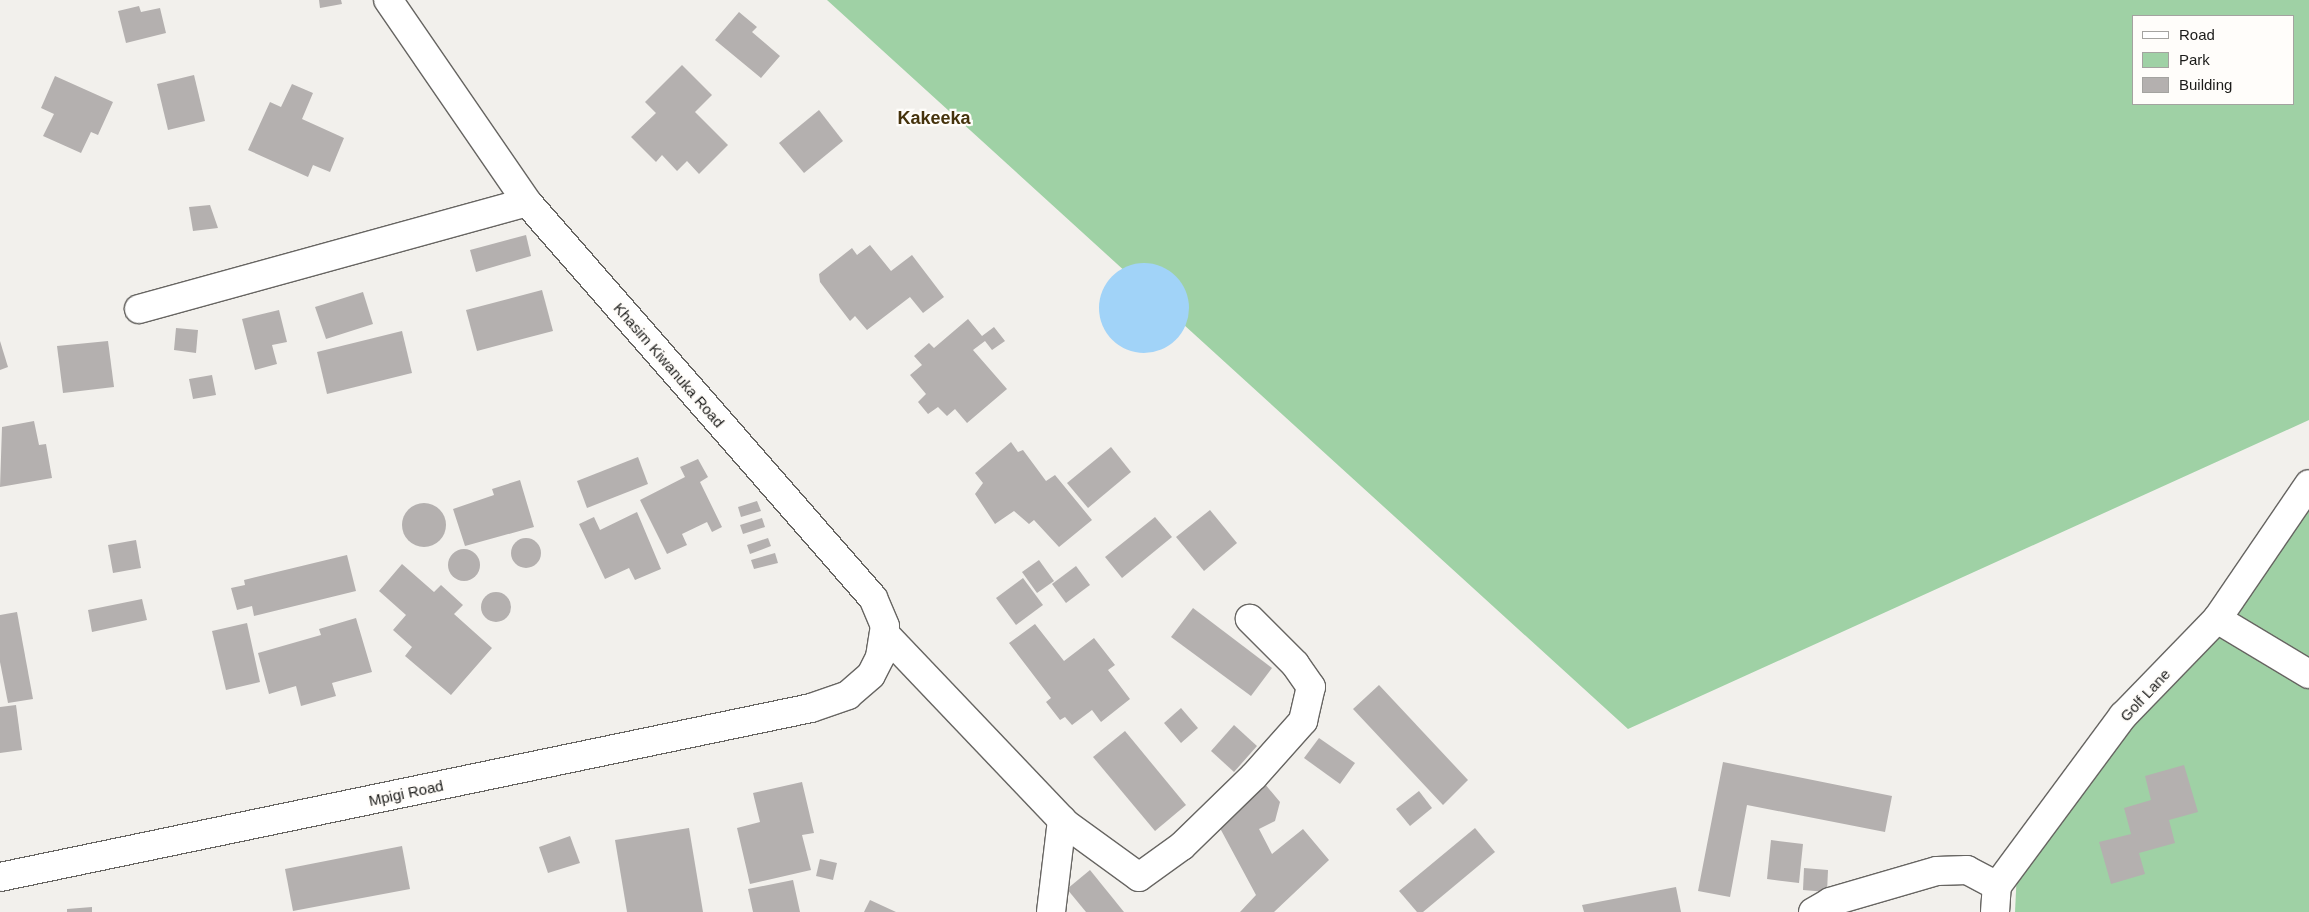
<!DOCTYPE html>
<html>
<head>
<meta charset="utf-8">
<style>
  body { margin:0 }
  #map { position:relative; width:2309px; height:912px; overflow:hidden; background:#f2f0ec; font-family:Arial,sans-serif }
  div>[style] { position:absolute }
  .green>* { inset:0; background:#9fd1a5 }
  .water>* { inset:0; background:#a1d3f8 }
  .round { border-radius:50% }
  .building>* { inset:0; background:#b4b0af }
  .roads { filter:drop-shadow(1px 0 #676562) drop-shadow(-1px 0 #676562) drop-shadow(0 1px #676562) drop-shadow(0 -1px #676562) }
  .minor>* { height:28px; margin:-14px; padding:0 14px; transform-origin:14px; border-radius:14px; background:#fff }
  span { translate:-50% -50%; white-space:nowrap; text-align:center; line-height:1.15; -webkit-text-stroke:4.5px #fffdfa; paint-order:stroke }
  .street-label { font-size:15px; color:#1b1b19 }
  .quarter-label { font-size:18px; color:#45320b; font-weight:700 }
  .legend { position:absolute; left:2132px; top:15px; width:162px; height:90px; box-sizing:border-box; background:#fffdfa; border:1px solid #a4a3a0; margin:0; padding:6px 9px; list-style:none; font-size:15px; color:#1b1b19 }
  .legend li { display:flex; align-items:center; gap:10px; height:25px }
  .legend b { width:25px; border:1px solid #a4a3a0 }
</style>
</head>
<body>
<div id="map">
  <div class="green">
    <div style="clip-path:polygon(evenodd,827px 0,2309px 0,2309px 420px,1628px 729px,827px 0,2133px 16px,2293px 16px,2293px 104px,2133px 104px,2133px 16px)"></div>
    <div style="clip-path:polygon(2309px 496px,2309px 912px,2015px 912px,2017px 871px)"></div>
  </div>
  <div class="water">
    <div class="round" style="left:1099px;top:263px;width:90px;height:90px"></div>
  </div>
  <div class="building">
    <div style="clip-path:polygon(319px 0,341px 0,342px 4px,320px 8px)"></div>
    <div style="clip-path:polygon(139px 6px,141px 12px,160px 8px,166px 33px,126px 43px,118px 11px)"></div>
    <div style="clip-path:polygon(739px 12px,757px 27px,752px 32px,780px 56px,761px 78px,715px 40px)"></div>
    <div style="clip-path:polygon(682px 65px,712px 95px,695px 112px,728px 145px,699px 174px,687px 161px,677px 171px,662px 155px,656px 162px,631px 137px,656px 113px,645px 102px)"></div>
    <div style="clip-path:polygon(194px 75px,205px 121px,168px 130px,157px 84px)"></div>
    <div style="clip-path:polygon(55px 76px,113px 102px,98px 135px,91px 132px,81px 153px,43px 136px,54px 114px,41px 108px)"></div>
    <div style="clip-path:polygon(292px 84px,313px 93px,302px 119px,344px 138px,330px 172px,313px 165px,308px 177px,248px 150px,270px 102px,281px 107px)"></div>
    <div style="clip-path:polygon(819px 110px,843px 141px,804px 173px,779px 143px)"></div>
    <div style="clip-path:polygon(210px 205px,218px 228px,193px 231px,189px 207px)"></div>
    <div style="clip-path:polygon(526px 235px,531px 256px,476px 272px,470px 250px)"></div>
    <div style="clip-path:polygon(870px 245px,891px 271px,912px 255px,944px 297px,923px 313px,910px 297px,867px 330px,855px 316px,850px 321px,820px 282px,819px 274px,852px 248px,857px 255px)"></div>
    <div style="clip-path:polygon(542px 290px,553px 331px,477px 351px,466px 310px)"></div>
    <div style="clip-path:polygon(363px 292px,373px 324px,326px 339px,315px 307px)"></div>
    <div style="clip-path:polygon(279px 310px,287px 342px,272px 345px,277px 364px,255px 370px,242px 319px)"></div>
    <div style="clip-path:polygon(968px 319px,982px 336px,994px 327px,1005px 341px,992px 350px,985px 341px,973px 350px,1007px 389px,967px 423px,955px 409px,947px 416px,938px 407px,928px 414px,918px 402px,926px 394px,910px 375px,922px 365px,914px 356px,929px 343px,934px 348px)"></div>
    <div style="clip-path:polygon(176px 328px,198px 330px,196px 353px,174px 350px)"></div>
    <div style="clip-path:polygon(402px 331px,412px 373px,327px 394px,317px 352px)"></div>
    <div style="clip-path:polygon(0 341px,8px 367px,0 370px)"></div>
    <div style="clip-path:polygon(108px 341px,114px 387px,63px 393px,57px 346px)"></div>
    <div style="clip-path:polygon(212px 375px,216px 395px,193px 399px,189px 379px)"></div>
    <div style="clip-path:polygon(34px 421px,39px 445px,46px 444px,52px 478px,0 487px,2px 427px)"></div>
    <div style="clip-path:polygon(1011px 442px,1018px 452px,1023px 450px,1046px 481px,1055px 475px,1092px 520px,1059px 547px,1034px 520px,1029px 524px,1014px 511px,995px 524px,975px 494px,983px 483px,975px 473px)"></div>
    <div style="clip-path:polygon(1111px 447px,1131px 472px,1088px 508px,1067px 483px)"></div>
    <div style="clip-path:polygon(638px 457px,648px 484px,587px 508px,577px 481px)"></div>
    <div style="clip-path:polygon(698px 459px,708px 477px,700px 482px,722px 527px,712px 532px,707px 522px,682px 534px,687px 545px,667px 554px,640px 500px,685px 477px,680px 467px)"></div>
    <div style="clip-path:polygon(520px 480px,534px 527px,465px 546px,453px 509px,494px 495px,492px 489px)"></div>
    <div style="clip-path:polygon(757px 501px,761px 511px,741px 517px,738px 507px)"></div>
    <div class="round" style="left:402px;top:503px;width:44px;height:44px"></div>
    <div style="clip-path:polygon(1210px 510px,1237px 543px,1204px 571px,1176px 537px)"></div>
    <div style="clip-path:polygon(637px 512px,661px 569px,635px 580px,629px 568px,605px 579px,579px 524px,594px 517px,600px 530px)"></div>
    <div style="clip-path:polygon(1155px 517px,1172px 537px,1122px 578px,1105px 557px)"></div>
    <div style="clip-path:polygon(762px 518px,765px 527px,743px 534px,740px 525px)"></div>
    <div class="round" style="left:511px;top:538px;width:30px;height:30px"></div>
    <div style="clip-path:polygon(768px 538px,771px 546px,750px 554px,747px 545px)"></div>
    <div style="clip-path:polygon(136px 540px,141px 568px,113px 573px,108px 545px)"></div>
    <div class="round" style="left:448px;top:549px;width:32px;height:32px"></div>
    <div style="clip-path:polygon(775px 553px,778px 563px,754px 569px,751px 560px)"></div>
    <div style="clip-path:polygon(347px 555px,356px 591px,254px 616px,252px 606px,237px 610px,231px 588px,245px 585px,244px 580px)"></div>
    <div style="clip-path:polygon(1039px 560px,1054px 581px,1037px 593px,1022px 572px)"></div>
    <div style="clip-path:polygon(402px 564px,434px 592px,441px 585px,463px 605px,454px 614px,492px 648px,451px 695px,405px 656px,412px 647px,393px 630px,406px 615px,379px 591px)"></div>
    <div style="clip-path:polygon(1076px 566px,1090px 585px,1066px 603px,1052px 584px)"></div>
    <div style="clip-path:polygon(1023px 578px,1043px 605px,1016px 625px,996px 598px)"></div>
    <div class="round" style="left:481px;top:592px;width:30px;height:30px"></div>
    <div style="clip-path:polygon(142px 599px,147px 620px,92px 632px,88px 610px)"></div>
    <div style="clip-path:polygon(1193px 608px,1272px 668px,1251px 696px,1171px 637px)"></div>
    <div style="clip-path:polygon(17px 612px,33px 699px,8px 703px,0 662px,0 615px)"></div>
    <div style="clip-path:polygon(356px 618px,372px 672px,332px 683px,336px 696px,301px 706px,296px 686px,269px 694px,258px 653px,321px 635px,319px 629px)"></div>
    <div style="clip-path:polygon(247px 623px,260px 682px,226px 690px,212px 631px)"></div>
    <div style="clip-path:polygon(1035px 624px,1064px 661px,1094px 638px,1115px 665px,1108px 670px,1130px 699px,1101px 722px,1092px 710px,1072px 725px,1065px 717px,1060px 720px,1046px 702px,1051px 698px,1009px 643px)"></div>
    <div style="clip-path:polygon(1379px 685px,1468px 780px,1443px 805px,1353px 709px)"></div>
    <div style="clip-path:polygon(16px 705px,22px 750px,0 753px,0 707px)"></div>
    <div style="clip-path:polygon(1181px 708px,1198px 728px,1181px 743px,1164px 723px)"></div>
    <div style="clip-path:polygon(1234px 725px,1257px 746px,1234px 772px,1211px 751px)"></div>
    <div style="clip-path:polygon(1125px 731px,1186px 805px,1155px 831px,1093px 757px)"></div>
    <div style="clip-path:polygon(1319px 738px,1355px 763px,1340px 784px,1304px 758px)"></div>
    <div style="clip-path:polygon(1723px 762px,1892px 796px,1885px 832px,1747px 805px,1730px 897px,1698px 891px)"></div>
    <div style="clip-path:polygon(2184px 765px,2198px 812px,2169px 820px,2175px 843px,2139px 853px,2145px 874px,2111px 884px,2099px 842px,2131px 834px,2124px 808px,2151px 800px,2145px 776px)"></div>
    <div style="clip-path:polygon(1259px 777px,1280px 802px,1275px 821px,1259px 829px,1272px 854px,1303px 829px,1329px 860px,1274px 912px,1240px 912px,1256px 895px,1214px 817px)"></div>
    <div style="clip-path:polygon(802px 782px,814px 833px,802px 835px,811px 870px,750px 884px,737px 828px,760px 822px,753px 793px)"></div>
    <div style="clip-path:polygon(1419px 791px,1432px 808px,1410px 826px,1396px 809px)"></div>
    <div style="clip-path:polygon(689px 828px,703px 912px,627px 912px,615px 840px)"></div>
    <div style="clip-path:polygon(1475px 828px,1495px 852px,1423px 912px,1417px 912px,1399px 891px)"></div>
    <div style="clip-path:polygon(570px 836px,580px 863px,548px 873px,539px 847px)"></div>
    <div style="clip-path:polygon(1771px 840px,1803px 844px,1799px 883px,1767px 879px)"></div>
    <div style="clip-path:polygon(402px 846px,410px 889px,293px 911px,285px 869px)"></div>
    <div style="clip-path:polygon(820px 859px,837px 863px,833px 880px,816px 876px)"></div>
    <div style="clip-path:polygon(1804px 868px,1828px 870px,1827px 892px,1803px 890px)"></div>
    <div style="clip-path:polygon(1090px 870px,1124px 912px,1086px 912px,1067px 889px)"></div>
    <div style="clip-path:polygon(793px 880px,800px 912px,753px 912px,748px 889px)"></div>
    <div style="clip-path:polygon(1676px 887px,1681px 912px,1584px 912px,1582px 905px)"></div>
    <div style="clip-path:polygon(870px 900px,896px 912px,864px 912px)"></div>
    <div style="clip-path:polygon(92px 907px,92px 912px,67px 912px,67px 909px)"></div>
  </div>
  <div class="roads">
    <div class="minor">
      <div style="left:139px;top:309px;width:402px;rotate:-15.4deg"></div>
      <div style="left:2217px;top:619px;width:107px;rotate:30.9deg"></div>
      <div style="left:885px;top:634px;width:262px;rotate:46.4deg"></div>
      <div style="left:1066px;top:824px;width:90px;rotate:36deg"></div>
      <div style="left:1139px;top:877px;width:53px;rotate:-35.8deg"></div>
      <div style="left:1182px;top:846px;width:100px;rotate:-44.2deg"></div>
      <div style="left:1254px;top:776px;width:74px;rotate:-48.3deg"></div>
      <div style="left:1303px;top:721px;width:35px;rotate:-77deg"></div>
      <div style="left:1311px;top:687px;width:28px;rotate:-125deg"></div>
      <div style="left:1295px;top:664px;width:64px;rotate:-135deg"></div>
      <div style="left:0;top:877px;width:828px;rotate:-11.77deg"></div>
      <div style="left:811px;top:708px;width:39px;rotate:-19deg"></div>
      <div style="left:848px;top:695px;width:30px;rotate:-41deg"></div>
      <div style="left:871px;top:675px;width:20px;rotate:-63deg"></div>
      <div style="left:880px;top:657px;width:31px;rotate:-81deg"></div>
      <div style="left:885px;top:626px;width:30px;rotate:-113deg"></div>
      <div style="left:873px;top:598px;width:526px;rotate:-131.14deg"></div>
      <div style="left:527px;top:202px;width:245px;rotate:-124.5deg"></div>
      <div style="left:1051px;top:912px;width:93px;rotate:-83.2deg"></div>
      <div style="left:1813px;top:912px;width:20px;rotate:-30deg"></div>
      <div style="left:1830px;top:902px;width:111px;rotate:-16.2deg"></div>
      <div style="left:1937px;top:871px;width:30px;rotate:-2deg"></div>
      <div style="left:1967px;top:870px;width:34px;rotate:28deg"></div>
      <div style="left:1995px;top:912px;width:26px;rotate:-86deg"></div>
      <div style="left:1997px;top:886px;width:212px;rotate:-53.5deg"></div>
      <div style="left:2123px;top:716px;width:135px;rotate:-45.9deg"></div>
      <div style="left:2217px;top:619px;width:163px;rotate:-55.7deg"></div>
    </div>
  </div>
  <div class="street-label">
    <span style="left:669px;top:365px;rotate:49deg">Khasim Kiwanuka Road</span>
    <span style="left:2145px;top:695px;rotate:-47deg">Golf Lane</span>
    <span style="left:406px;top:793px;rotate:-12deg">Mpigi Road</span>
  </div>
  <div class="quarter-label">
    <span style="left:934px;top:118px">Kakeeka</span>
  </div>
  <ul class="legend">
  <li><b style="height:6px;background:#fff"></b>Road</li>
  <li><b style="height:14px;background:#9fd1a5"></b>Park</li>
  <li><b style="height:14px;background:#b4b0af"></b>Building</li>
  </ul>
</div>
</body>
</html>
